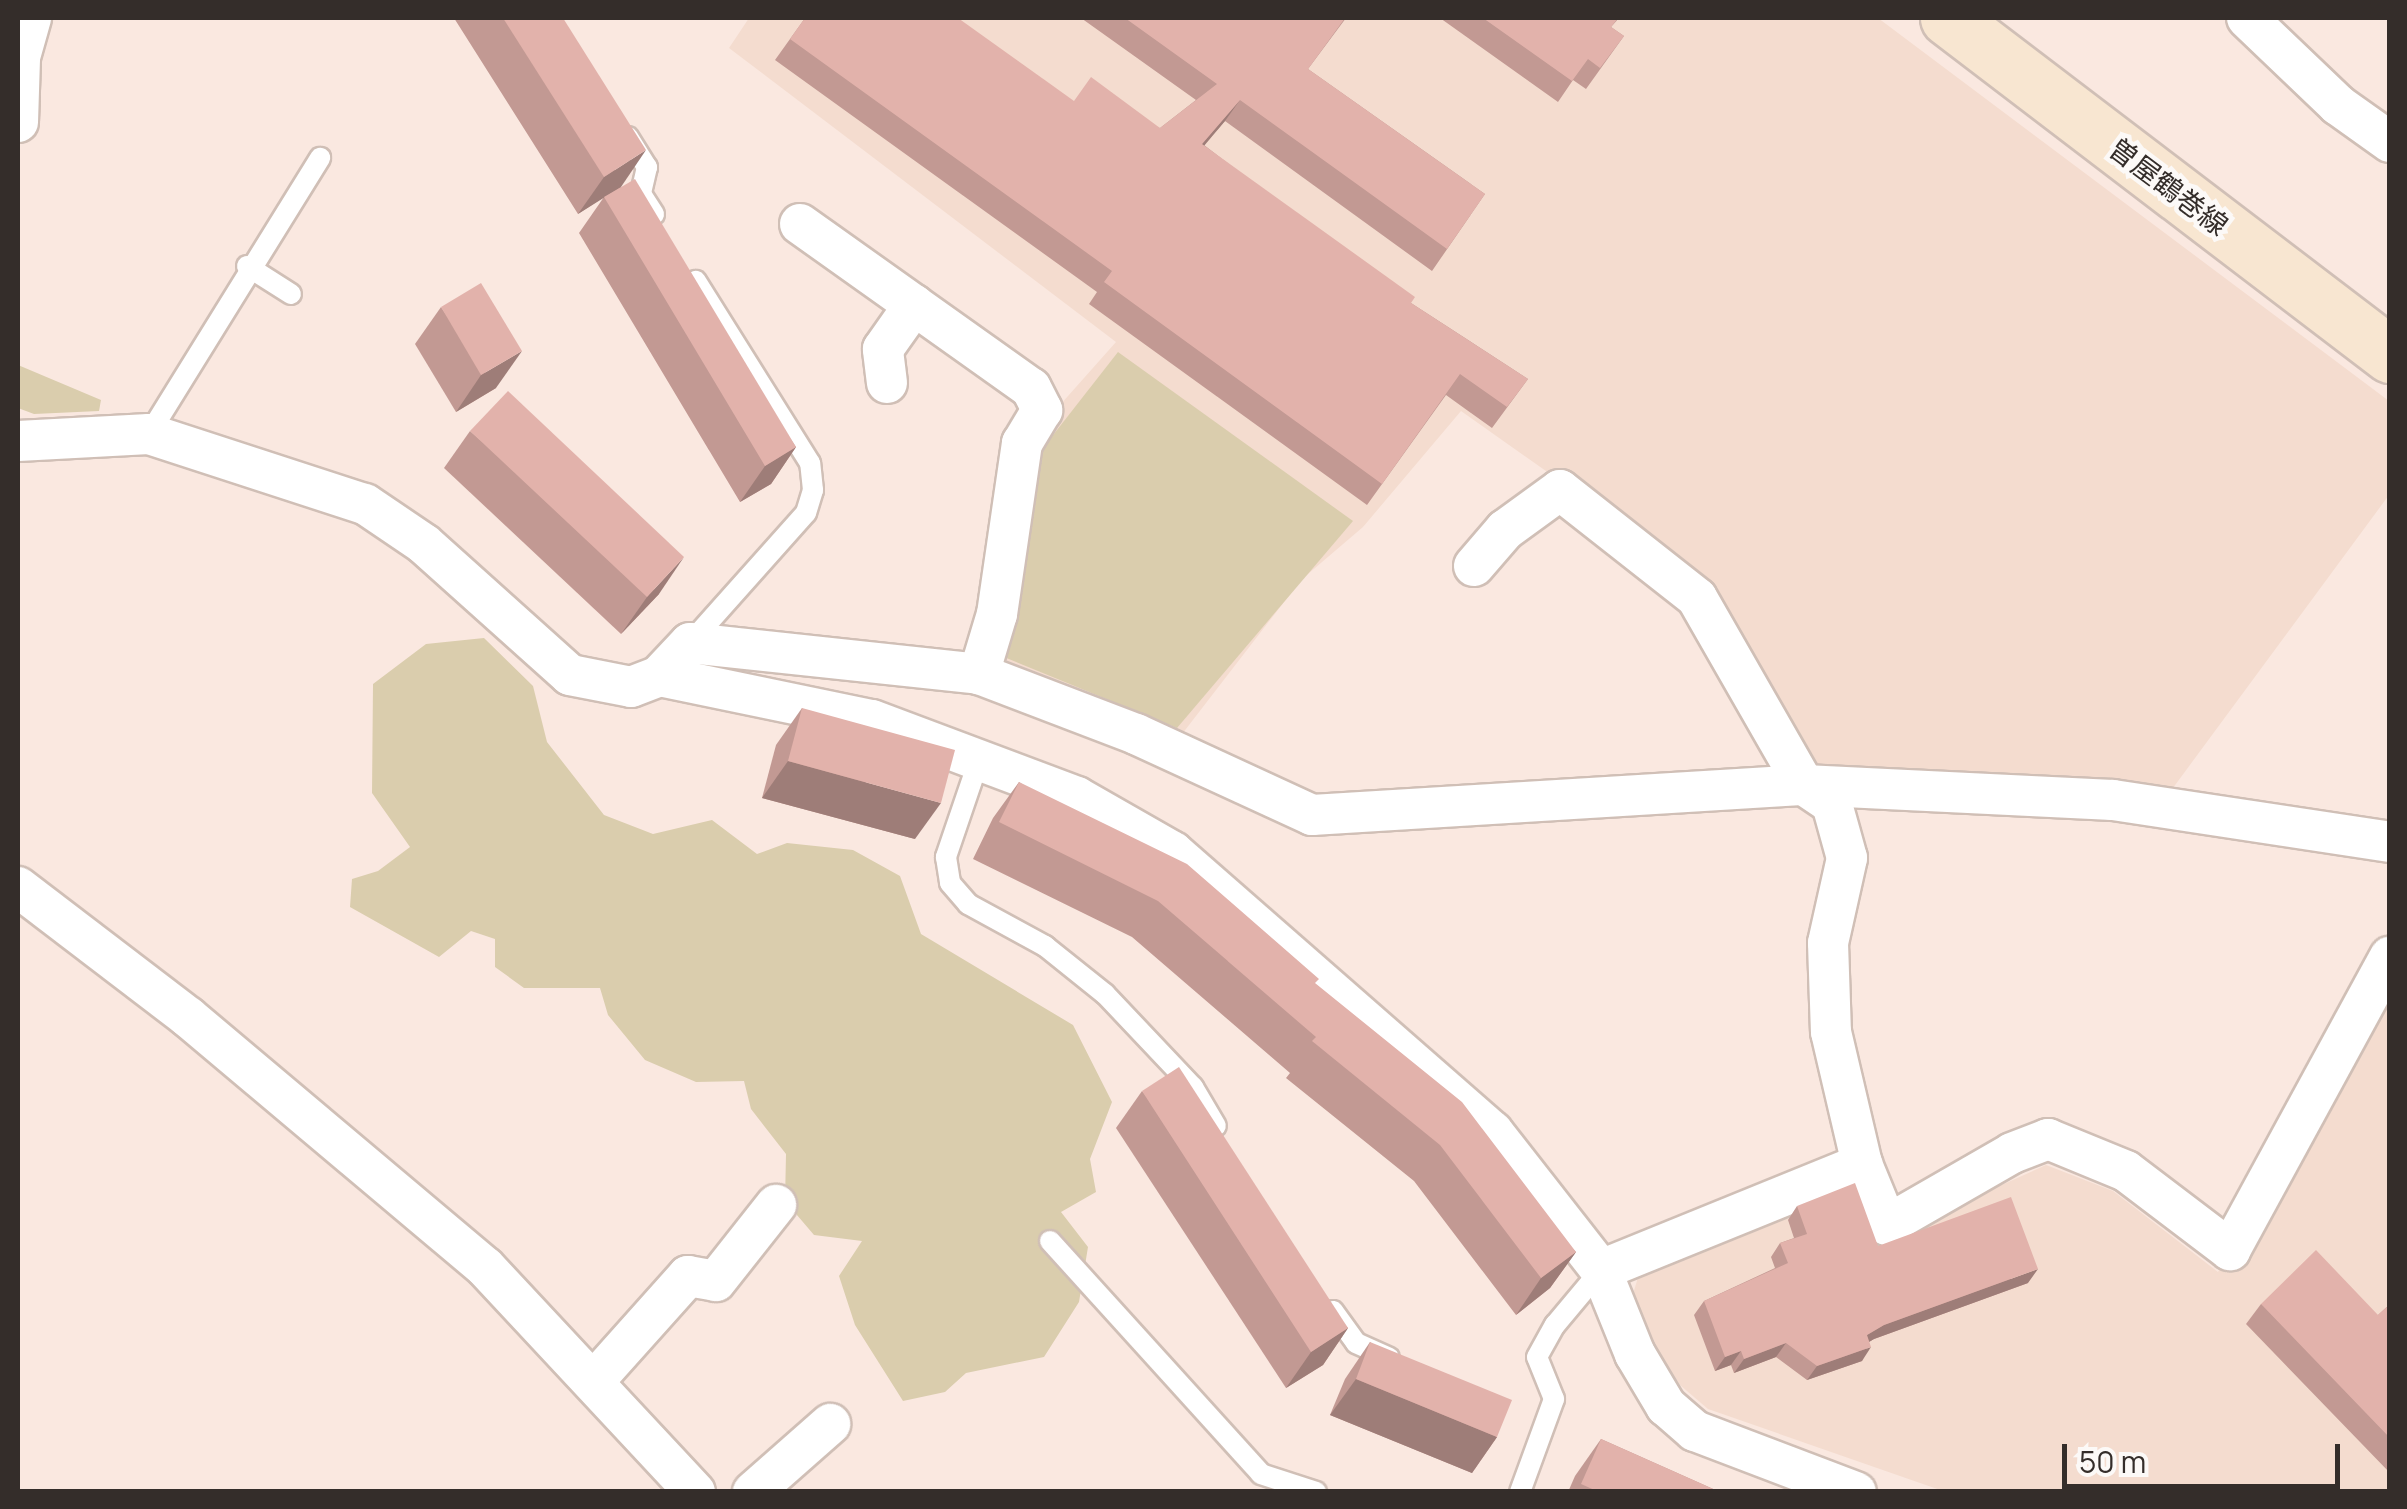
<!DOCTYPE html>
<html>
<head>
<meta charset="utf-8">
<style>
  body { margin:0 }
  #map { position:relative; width:2407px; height:1509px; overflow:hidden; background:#fae8e0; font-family:Manrope,"Noto Sans JP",sans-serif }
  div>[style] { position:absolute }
  .built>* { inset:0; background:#f4dccf }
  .green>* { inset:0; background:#dacdad }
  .roads { filter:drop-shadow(2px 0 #d0bfb6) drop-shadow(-2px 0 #d0bfb6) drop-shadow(0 2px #d0bfb6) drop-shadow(0 -2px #d0bfb6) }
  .service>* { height:20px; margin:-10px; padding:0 10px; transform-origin:10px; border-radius:10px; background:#fff }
  .minor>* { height:40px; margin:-20px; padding:0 20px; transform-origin:20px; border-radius:20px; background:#fff }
  .secondary>* { height:55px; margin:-27.5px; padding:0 27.5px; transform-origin:27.5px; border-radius:27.5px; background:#f8e6d1 }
  .wall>* { inset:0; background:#c29993 }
  .shaded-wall>* { inset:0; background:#9e7d78 }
  .building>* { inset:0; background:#e2b2ab }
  span { translate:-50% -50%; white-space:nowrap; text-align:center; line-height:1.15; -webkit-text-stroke:9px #fcf9f7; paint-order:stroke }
  .street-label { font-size:28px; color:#342d2a }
  .frame { position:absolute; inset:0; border:20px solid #342d2a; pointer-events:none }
  .scale { position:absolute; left:2062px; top:1444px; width:278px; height:45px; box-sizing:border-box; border:5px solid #342d2a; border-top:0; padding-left:12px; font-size:30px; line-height:35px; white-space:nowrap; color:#342d2a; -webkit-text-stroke:8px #fcf9f7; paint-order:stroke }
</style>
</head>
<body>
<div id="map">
  <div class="built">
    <div style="clip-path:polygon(749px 18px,1878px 18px,2389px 401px,2389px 495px,2170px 792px,2035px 776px,1812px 773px,1703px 582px,1461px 411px,1363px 527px,1301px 580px,1179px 738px,998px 664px,1034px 449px,1052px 414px,1116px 342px,729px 48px)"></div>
    <div style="clip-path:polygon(2389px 957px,2389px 1491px,1943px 1491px,1708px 1409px,1680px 1385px,1655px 1348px,1633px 1294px,1639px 1274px,1856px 1183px,1877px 1241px,2046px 1165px,2113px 1191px,2218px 1272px)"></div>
  </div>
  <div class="green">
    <div style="clip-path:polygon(1118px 352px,1353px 521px,1177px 728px,1004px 657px,1039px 453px)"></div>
    <div style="clip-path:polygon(18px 365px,101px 400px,99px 411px,34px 414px,18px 408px)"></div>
    <div style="clip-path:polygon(484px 638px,533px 686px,547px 742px,604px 815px,653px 834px,712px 820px,757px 854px,787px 843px,853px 850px,900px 876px,921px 934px,1073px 1025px,1112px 1102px,1090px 1159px,1096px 1192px,1061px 1212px,1088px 1247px,1079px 1302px,1044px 1357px,966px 1373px,945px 1392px,903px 1401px,855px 1325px,839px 1276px,862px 1241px,814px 1235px,785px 1201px,786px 1154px,751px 1109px,744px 1081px,696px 1082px,645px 1060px,608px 1015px,600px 988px,524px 988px,495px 967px,495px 939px,471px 931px,439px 957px,350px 907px,352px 879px,378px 871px,410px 847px,372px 793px,373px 684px,426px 644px)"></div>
  </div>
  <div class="roads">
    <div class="service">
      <div style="left:628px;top:137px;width:36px;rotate:58deg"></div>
      <div style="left:647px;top:167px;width:28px;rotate:103deg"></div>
      <div style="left:641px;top:194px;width:24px;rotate:57deg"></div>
      <div style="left:247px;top:266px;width:52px;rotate:32.5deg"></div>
      <div style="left:149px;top:434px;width:325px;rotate:-58.2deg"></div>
      <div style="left:690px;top:643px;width:174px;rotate:-48.3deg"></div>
      <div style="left:806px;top:513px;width:24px;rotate:-73deg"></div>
      <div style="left:813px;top:490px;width:27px;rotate:-96deg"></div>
      <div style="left:810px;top:463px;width:215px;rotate:-122.1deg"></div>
      <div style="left:980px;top:757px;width:106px;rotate:108.8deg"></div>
      <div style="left:946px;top:857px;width:26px;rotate:81deg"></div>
      <div style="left:950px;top:883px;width:28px;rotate:49deg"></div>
      <div style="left:968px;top:904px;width:88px;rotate:28.6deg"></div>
      <div style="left:1045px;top:946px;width:77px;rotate:38.7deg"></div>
      <div style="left:1105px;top:994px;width:128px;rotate:46.6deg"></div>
      <div style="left:1193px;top:1087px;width:45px;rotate:59.5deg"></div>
      <div style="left:1050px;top:1241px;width:314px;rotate:47.8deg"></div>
      <div style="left:1261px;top:1474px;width:58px;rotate:18.1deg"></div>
      <div style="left:1333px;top:1311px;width:39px;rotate:54deg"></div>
      <div style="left:1356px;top:1343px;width:36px;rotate:24deg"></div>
      <div style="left:1520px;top:1492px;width:99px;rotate:-69.9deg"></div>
      <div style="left:1554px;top:1399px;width:45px;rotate:-112deg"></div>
      <div style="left:1537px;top:1357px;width:37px;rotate:-61deg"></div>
      <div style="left:1555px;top:1325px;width:72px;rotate:-50.1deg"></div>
    </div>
    <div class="minor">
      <div style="left:2247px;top:18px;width:126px;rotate:43.7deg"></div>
      <div style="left:2338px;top:105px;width:64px;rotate:35.4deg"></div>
      <div style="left:18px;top:122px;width:65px;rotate:-88.2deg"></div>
      <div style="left:20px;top:57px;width:41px;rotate:-74.2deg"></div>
      <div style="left:800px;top:224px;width:283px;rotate:35.4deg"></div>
      <div style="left:1031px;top:388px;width:25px;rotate:63deg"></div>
      <div style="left:1042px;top:410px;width:39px;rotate:121deg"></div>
      <div style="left:1022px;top:443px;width:173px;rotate:98.3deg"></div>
      <div style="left:997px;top:614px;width:63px;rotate:106.7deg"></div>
      <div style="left:887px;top:383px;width:34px;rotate:-97deg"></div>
      <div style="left:883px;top:349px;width:54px;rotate:-54.8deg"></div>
      <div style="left:18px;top:441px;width:131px;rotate:-3.1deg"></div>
      <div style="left:149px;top:434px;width:227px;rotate:18deg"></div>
      <div style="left:365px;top:504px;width:71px;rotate:34.1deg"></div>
      <div style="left:424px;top:544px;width:196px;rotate:41.9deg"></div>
      <div style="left:570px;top:675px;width:62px;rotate:11.1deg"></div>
      <div style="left:631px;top:687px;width:30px;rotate:-21deg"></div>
      <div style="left:659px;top:676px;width:45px;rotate:-46.8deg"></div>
      <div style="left:690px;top:643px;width:291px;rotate:6.1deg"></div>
      <div style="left:979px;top:674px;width:168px;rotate:20.9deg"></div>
      <div style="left:1136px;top:734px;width:194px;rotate:24.7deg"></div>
      <div style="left:1312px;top:815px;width:493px;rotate:-3.5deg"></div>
      <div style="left:1804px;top:785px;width:309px;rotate:2.8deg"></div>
      <div style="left:2113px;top:800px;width:280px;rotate:8.6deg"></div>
      <div style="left:1474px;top:566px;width:48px;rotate:-49.3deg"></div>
      <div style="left:1505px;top:530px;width:68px;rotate:-36deg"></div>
      <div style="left:1560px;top:490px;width:174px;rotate:38.2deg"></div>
      <div style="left:1697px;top:598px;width:215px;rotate:60.2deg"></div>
      <div style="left:1804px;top:785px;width:34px;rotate:34deg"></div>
      <div style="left:1832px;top:804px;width:56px;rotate:74.5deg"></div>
      <div style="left:1847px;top:858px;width:87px;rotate:102.6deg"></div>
      <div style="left:1828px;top:943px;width:89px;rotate:88.1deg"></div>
      <div style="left:1831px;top:1032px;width:136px;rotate:76.8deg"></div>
      <div style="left:1862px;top:1164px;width:66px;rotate:67.7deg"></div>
      <div style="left:1887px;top:1225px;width:144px;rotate:-29.9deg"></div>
      <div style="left:2012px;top:1153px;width:39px;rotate:-21deg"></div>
      <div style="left:2048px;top:1139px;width:84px;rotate:22.3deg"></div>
      <div style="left:2126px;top:1171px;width:131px;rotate:37.2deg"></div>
      <div style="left:2230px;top:1250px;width:334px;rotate:-61.4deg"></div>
      <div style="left:659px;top:676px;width:217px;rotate:11.7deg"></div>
      <div style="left:872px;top:720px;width:219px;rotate:20.6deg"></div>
      <div style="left:1077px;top:797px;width:111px;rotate:29.8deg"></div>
      <div style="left:1173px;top:852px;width:425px;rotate:41.2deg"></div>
      <div style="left:1493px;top:1132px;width:175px;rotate:52deg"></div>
      <div style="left:1601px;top:1270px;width:91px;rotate:68deg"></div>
      <div style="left:1635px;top:1354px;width:61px;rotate:59.2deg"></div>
      <div style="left:1666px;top:1406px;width:38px;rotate:41deg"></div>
      <div style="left:1695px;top:1431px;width:172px;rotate:20.8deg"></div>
      <div style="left:18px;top:887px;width:214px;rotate:37.4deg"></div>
      <div style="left:188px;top:1017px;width:388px;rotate:40.1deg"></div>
      <div style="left:485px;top:1267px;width:308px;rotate:47deg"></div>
      <div style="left:1601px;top:1270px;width:282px;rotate:-22.1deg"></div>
      <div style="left:594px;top:1381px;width:141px;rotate:-48.2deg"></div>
      <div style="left:688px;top:1276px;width:28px;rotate:10deg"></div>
      <div style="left:716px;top:1281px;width:97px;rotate:-51.7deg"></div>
      <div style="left:753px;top:1492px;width:103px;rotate:-41.4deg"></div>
    </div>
    <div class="secondary">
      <div style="left:1948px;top:18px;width:556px;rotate:37.32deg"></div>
    </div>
  </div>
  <div class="wall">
    <div style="clip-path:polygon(454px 18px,563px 18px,621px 187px,796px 447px,771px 484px,740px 502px,579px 233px,604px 197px,578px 214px)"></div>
    <div style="clip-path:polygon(805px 18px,1160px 128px,1196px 100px,1081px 18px,1346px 18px,1308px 69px,1485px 194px,1432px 271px,1225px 121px,1204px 145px,1411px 303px,1528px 379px,1492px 428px,1446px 395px,1367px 505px,1089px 304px,1097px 292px,775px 60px)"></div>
    <div style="clip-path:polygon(1440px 18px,1619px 18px,1611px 27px,1624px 36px,1586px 89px,1573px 80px,1558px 102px)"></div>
    <div style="clip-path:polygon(441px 307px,496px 388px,456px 412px,415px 344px)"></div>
    <div style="clip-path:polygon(470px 431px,659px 594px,621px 634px,444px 468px)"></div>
    <div style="clip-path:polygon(802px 708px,915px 839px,762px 798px,776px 745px)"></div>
    <div style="clip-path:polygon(1019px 782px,1315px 984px,1576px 1252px,1550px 1288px,1516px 1315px,1414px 1181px,1286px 1078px,1290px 1073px,1132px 937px,973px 859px,993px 818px)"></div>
    <div style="clip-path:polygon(1142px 1091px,1348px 1328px,1323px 1365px,1286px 1388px,1116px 1128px)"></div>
    <div style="clip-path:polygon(1797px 1206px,1878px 1246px,2028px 1283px,1874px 1339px,1869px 1342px,1862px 1361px,1807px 1380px,1776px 1357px,1734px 1373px,1731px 1365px,1715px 1371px,1694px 1315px,1704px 1301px,1775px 1268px,1771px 1257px,1780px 1243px,1794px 1238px,1788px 1220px)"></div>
    <div style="clip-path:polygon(2261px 1304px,2378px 1315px,2390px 1304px,2390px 1473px,2246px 1324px)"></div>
    <div style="clip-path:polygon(1370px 1342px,1497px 1437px,1472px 1473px,1330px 1415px,1345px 1379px)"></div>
    <div style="clip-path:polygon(1601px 1439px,1720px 1492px,1568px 1492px,1575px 1476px)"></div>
  </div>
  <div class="shaded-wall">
    <div style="clip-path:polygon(1240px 100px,1225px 121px,1188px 165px,1202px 144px)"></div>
    <div style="clip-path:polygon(646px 150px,621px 187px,578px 214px,604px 177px)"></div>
    <div style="clip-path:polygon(522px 351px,496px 388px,456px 412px,481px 375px)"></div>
    <div style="clip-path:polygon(796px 447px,771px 484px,740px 502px,765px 466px)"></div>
    <div style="clip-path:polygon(684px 557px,659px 594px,621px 634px,647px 597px)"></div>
    <div style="clip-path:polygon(788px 761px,941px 803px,915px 839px,762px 798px)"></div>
    <div style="clip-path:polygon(1576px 1252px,1550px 1288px,1516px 1315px,1541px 1278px)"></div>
    <div style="clip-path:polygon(2038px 1269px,2028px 1283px,1874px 1339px,1857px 1349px,1867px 1335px,1884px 1325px)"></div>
    <div style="clip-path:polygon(1348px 1328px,1323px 1365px,1286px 1388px,1311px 1352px)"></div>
    <div style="clip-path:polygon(1786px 1343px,1776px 1357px,1734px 1373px,1744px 1359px)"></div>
    <div style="clip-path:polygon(1871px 1347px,1862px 1361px,1807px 1380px,1817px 1366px)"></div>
    <div style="clip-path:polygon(1741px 1351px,1731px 1365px,1715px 1371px,1725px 1357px)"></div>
    <div style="clip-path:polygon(1356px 1379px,1497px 1437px,1472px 1473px,1330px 1415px)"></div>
  </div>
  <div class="building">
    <div style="clip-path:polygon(503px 18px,563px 18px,646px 150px,604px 177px)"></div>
    <div style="clip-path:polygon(805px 18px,958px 18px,1074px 101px,1091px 77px,1160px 128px,1217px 84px,1125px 18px,1345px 18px,1308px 69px,1485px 194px,1447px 249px,1240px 100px,1202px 144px,1415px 297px,1411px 303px,1528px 379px,1507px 407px,1460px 374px,1382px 484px,1104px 282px,1112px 271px,790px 39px)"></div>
    <div style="clip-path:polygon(1483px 18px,1618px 18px,1611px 27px,1624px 36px,1600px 68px,1588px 59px,1572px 81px)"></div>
    <div style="clip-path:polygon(635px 179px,796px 447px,765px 466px,604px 197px)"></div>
    <div style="clip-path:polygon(481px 283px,522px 351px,481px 375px,441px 307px)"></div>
    <div style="clip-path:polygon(508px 391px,684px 557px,647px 597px,470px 431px)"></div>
    <div style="clip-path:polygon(802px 708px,955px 750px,941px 803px,788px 761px)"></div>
    <div style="clip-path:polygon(1019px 782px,1187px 864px,1319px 979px,1315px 983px,1462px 1102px,1576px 1252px,1541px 1278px,1440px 1145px,1312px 1041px,1316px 1037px,1158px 901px,999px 822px)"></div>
    <div style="clip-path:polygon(1179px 1067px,1348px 1328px,1311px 1352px,1142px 1091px)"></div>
    <div style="clip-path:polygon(1855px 1183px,1878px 1246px,2011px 1197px,2038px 1269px,1884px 1325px,1867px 1335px,1871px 1347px,1817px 1366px,1786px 1343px,1744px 1359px,1741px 1351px,1725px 1357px,1704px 1301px,1788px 1263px,1780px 1243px,1807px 1234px,1797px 1206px)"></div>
    <div style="clip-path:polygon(2316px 1250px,2378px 1315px,2390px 1304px,2390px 1438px,2261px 1304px)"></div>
    <div style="clip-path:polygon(1370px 1342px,1512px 1400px,1497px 1437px,1356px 1379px)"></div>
    <div style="clip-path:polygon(1601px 1439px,1720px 1492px,1599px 1492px,1581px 1484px)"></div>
  </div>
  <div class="street-label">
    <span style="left:2169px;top:186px;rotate:37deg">曽屋鶴巻線</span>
  </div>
  <div class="frame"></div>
  <div class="scale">50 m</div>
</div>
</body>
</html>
